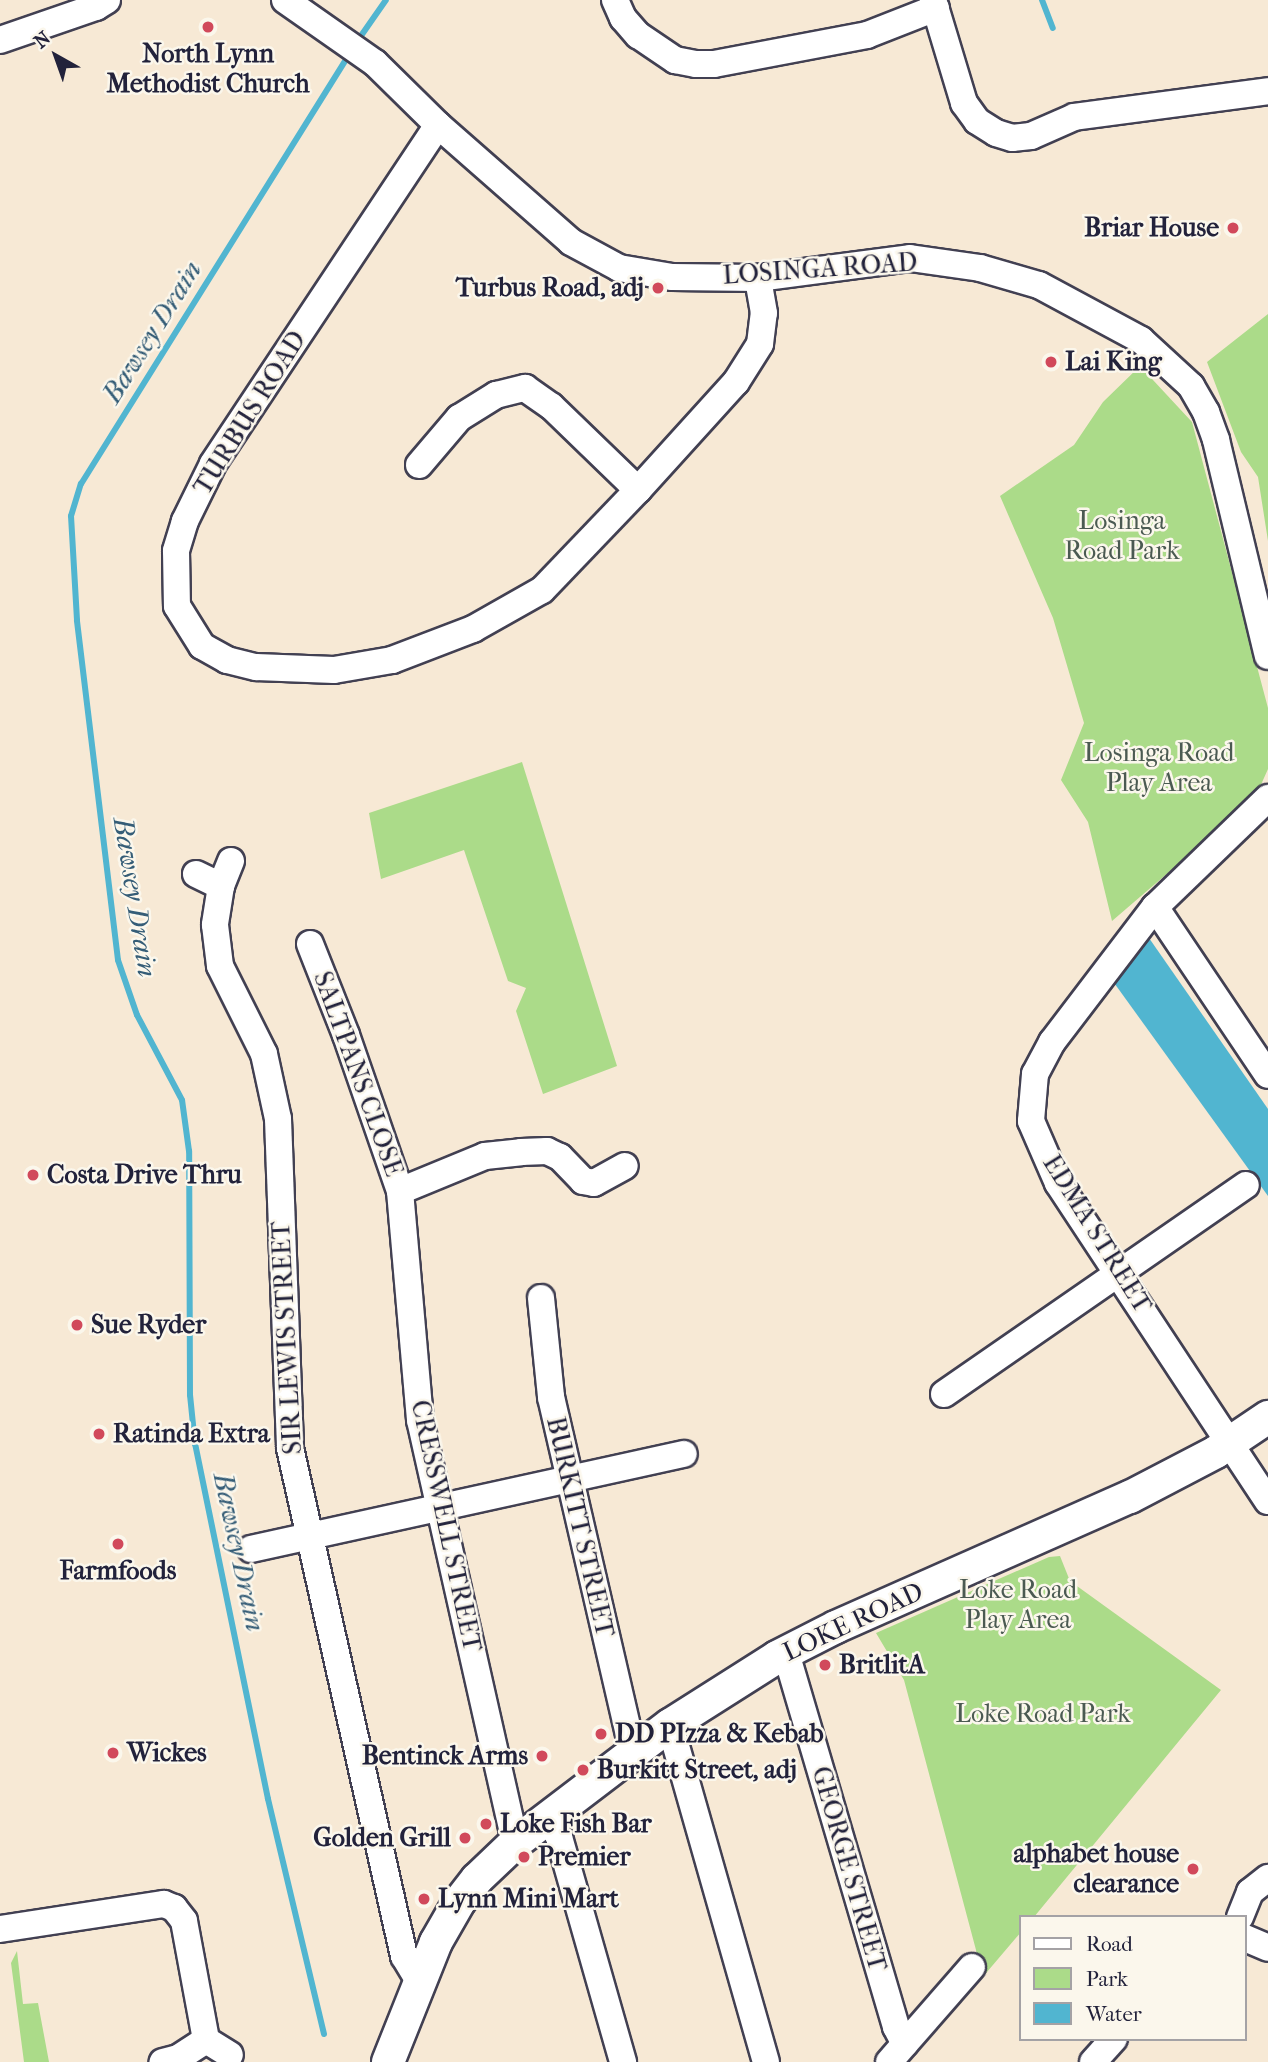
<!DOCTYPE html>
<html>
<head>
<meta charset="utf-8">
<style>
  body { margin:0 }
  #map { position:relative; width:1268px; height:2062px; overflow:hidden; background:#f7e9d5; font-family:"IM FELL French Canon",serif }
  div>[style] { position:absolute }
  .green>* { inset:0; background:#abdb89 }
  .water>* { inset:0; background:#51b5d0 }
  .stream>* { height:6px; margin:-3px; padding:0 3px; transform-origin:3px; border-radius:3px; background:#51b5d0 }
  .roads { filter:drop-shadow(2px 0 #424052) drop-shadow(-2px 0 #424052) drop-shadow(0 2px #424052) drop-shadow(0 -2px #424052) }
  .minor>* { height:26px; margin:-13px; padding:0 13px; transform-origin:13px; border-radius:13px; background:#fff }
  .tertiary>* { height:32px; margin:-16px; padding:0 16px; transform-origin:16px; border-radius:16px; background:#fff }
  .dots>* { width:19px; height:19px; translate:-50% -50%; box-sizing:border-box; border:4px solid #fbf7ec; border-radius:50% }
  span { translate:-50% -50%; white-space:nowrap; text-align:center; line-height:1.15; -webkit-text-stroke:5px #fbf7ec; paint-order:stroke }
  .poi-label { font-size:26px; color:#22223b; font-weight:700 }
  .right { translate:-100% -50%; text-align:right }
  .left { translate:0 -50%; text-align:left }
  .street-label { font-size:26px; color:#22223b }
  .park-label { font-size:26px; color:#4b5a52 }
  .water-label { font-size:28px; color:#355d77; font-style:italic }
  .legend { position:absolute; left:1019px; top:1915px; width:228px; height:126px; box-sizing:border-box; background:#fbf7ec; border:2px solid #a4a2a5; margin:0; padding:9px 12px; list-style:none; font-size:21px; color:#22223b }
  .legend li { display:flex; align-items:center; gap:14px; height:35px }
  .legend b { width:35px; border:2px solid #a4a2a5 }
  .north { position:absolute; left:21px; top:21px; width:70px; height:70px; -webkit-text-stroke:5px #fbf7ec; paint-order:stroke; rotate:320deg; font-size:19px; font-weight:700; line-height:28px; text-align:center; color:#22223b }
  .north::after { content:''; display:block; margin:auto; width:24px; height:32px; background:#22223b; clip-path:polygon(50% 0,100% 100%,50% 72%,0 100%) }
</style>
</head>
<body>
<div id="map">
  <div class="green">
    <div style="clip-path:polygon(1268px 314px,1268px 541px,1258px 477px,1241px 452px,1207px 362px)"></div>
    <div style="clip-path:polygon(1140px 366px,1192px 422px,1268px 708px,1268px 769px,1255px 798px,1112px 921px,1088px 822px,1061px 780px,1084px 723px,1053px 618px,1000px 496px,1074px 445px,1103px 402px)"></div>
    <div style="clip-path:polygon(522px 762px,617px 1066px,543px 1094px,516px 1011px,526px 988px,508px 981px,464px 850px,381px 879px,369px 813px)"></div>
    <div style="clip-path:polygon(1060px 1556px,1070px 1581px,1221px 1690px,1034px 1917px,1021px 1917px,1021px 1932px,981px 1979px,976px 1950px,904px 1680px,876px 1633px,1049px 1557px)"></div>
    <div style="clip-path:polygon(17px 1951px,23px 2004px,38px 2003px,49px 2062px,24px 2062px,11px 1963px)"></div>
  </div>
  <div class="water">
    <div style="clip-path:polygon(1149px 938px,1268px 1109px,1268px 1196px,1112px 980px)"></div>
  </div>
  <div class="stream">
    <div style="left:1042px;top:0;width:30px;rotate:69deg"></div>
    <div style="left:356px;top:43px;width:52px;rotate:-55.1deg"></div>
    <div style="left:324px;top:2034px;width:242px;rotate:-103.4deg"></div>
    <div style="left:268px;top:1799px;width:362px;rotate:-101.6deg"></div>
    <div style="left:195px;top:1444px;width:49px;rotate:-95.8deg"></div>
    <div style="left:190px;top:1395px;width:244px;rotate:-90.2deg"></div>
    <div style="left:189px;top:1151px;width:51px;rotate:-97.8deg"></div>
    <div style="left:182px;top:1100px;width:96px;rotate:-117.9deg"></div>
    <div style="left:137px;top:1015px;width:58px;rotate:-109.1deg"></div>
    <div style="left:118px;top:960px;width:342px;rotate:-96.9deg"></div>
    <div style="left:77px;top:620px;width:104px;rotate:-93.3deg"></div>
    <div style="left:71px;top:516px;width:34px;rotate:-73deg"></div>
    <div style="left:81px;top:484px;width:508px;rotate:-58.03deg"></div>
  </div>
  <div class="roads">
    <div class="minor">
      <div style="left:285px;top:0;width:110px;rotate:35deg"></div>
      <div style="left:375px;top:63px;width:88px;rotate:44.5deg"></div>
      <div style="left:438px;top:125px;width:177px;rotate:41.3deg"></div>
      <div style="left:571px;top:242px;width:55px;rotate:28.4deg"></div>
      <div style="left:619px;top:268px;width:54px;rotate:9.6deg"></div>
      <div style="left:672px;top:277px;width:86px;rotate:0.7deg"></div>
      <div style="left:758px;top:278px;width:153px;rotate:-7.5deg"></div>
      <div style="left:910px;top:258px;width:71px;rotate:8.1deg"></div>
      <div style="left:980px;top:268px;width:61px;rotate:16.1deg"></div>
      <div style="left:1039px;top:285px;width:116px;rotate:28.3deg"></div>
      <div style="left:1141px;top:340px;width:68px;rotate:42.6deg"></div>
      <div style="left:1191px;top:386px;width:30px;rotate:60deg"></div>
      <div style="left:1206px;top:412px;width:30px;rotate:70deg"></div>
      <div style="left:1216px;top:440px;width:222px;rotate:76.5deg"></div>
      <div style="left:615px;top:0;width:20px;rotate:66deg"></div>
      <div style="left:623px;top:18px;width:23px;rotate:49deg"></div>
      <div style="left:638px;top:35px;width:45px;rotate:34deg"></div>
      <div style="left:675px;top:60px;width:21px;rotate:11deg"></div>
      <div style="left:696px;top:64px;width:18px"></div>
      <div style="left:714px;top:64px;width:156px;rotate:-10.7deg"></div>
      <div style="left:867px;top:35px;width:74px;rotate:-21.4deg"></div>
      <div style="left:933px;top:0;width:108px;rotate:73.2deg"></div>
      <div style="left:964px;top:103px;width:22px;rotate:54deg"></div>
      <div style="left:977px;top:121px;width:22px;rotate:32deg"></div>
      <div style="left:996px;top:133px;width:17px;rotate:17deg"></div>
      <div style="left:1012px;top:138px;width:19px;rotate:-6deg"></div>
      <div style="left:1031px;top:136px;width:47px;rotate:-23.8deg"></div>
      <div style="left:1074px;top:117px;width:196px;rotate:-7.6deg"></div>
      <div style="left:0;top:40px;width:102px;rotate:-19deg"></div>
      <div style="left:96px;top:7px;width:13px;rotate:-32deg"></div>
      <div style="left:438px;top:125px;width:407px;rotate:123.6deg"></div>
      <div style="left:213px;top:464px;width:64px;rotate:116.2deg"></div>
      <div style="left:185px;top:521px;width:31px;rotate:107deg"></div>
      <div style="left:176px;top:551px;width:55px;rotate:89deg"></div>
      <div style="left:177px;top:606px;width:47px;rotate:58deg"></div>
      <div style="left:202px;top:646px;width:29px;rotate:29deg"></div>
      <div style="left:227px;top:660px;width:30px;rotate:14deg"></div>
      <div style="left:256px;top:667px;width:78px;rotate:2.2deg"></div>
      <div style="left:334px;top:670px;width:59px;rotate:-9.8deg"></div>
      <div style="left:392px;top:660px;width:87px;rotate:-20.9deg"></div>
      <div style="left:473px;top:629px;width:79px;rotate:-29.5deg"></div>
      <div style="left:542px;top:590px;width:139px;rotate:-46.2deg"></div>
      <div style="left:638px;top:490px;width:146px;rotate:-47.8deg"></div>
      <div style="left:736px;top:382px;width:45px;rotate:-57.7deg"></div>
      <div style="left:760px;top:344px;width:31px;rotate:-83deg"></div>
      <div style="left:764px;top:313px;width:36px;rotate:-100deg"></div>
      <div style="left:419px;top:465px;width:62px;rotate:-49.6deg"></div>
      <div style="left:459px;top:418px;width:44px;rotate:-31.9deg"></div>
      <div style="left:496px;top:395px;width:30px;rotate:-14deg"></div>
      <div style="left:525px;top:388px;width:32px;rotate:35deg"></div>
      <div style="left:551px;top:406px;width:121px;rotate:44deg"></div>
      <div style="left:1268px;top:798px;width:157px;rotate:136deg"></div>
      <div style="left:1155px;top:907px;width:170px;rotate:127.3deg"></div>
      <div style="left:1052px;top:1042px;width:36px;rotate:118deg"></div>
      <div style="left:1035px;top:1074px;width:47px;rotate:94.9deg"></div>
      <div style="left:1031px;top:1121px;width:68px;rotate:66.5deg"></div>
      <div style="left:1058px;top:1183px;width:381px;rotate:56.6deg"></div>
      <div style="left:231px;top:861px;width:27px;rotate:112deg"></div>
      <div style="left:221px;top:886px;width:39px;rotate:99deg"></div>
      <div style="left:215px;top:925px;width:41px;rotate:83deg"></div>
      <div style="left:220px;top:966px;width:98px;rotate:63.4deg"></div>
      <div style="left:264px;top:1054px;width:66px;rotate:77.8deg"></div>
      <div style="left:278px;top:1119px;width:329px;rotate:87.9deg"></div>
      <div style="left:290px;top:1448px;width:521px;rotate:77.35deg"></div>
      <div style="left:404px;top:1956px;width:29px;rotate:59deg"></div>
      <div style="left:196px;top:874px;width:28px;rotate:26deg"></div>
      <div style="left:1155px;top:907px;width:202px;rotate:56.1deg"></div>
      <div style="left:310px;top:944px;width:98px;rotate:68.4deg"></div>
      <div style="left:346px;top:1035px;width:165px;rotate:70.9deg"></div>
      <div style="left:400px;top:1191px;width:230px;rotate:85deg"></div>
      <div style="left:420px;top:1420px;width:434px;rotate:77.3deg"></div>
      <div style="left:400px;top:1191px;width:92px;rotate:-22.4deg"></div>
      <div style="left:485px;top:1156px;width:36px;rotate:-6deg"></div>
      <div style="left:521px;top:1152px;width:26px;rotate:-2deg"></div>
      <div style="left:547px;top:1151px;width:14px;rotate:25deg"></div>
      <div style="left:560px;top:1157px;width:33px;rotate:46deg"></div>
      <div style="left:583px;top:1181px;width:11px;rotate:10deg"></div>
      <div style="left:594px;top:1183px;width:35px;rotate:-29deg"></div>
      <div style="left:541px;top:1298px;width:100px;rotate:84.2deg"></div>
      <div style="left:551px;top:1397px;width:365px;rotate:77deg"></div>
      <div style="left:944px;top:1394px;width:367px;rotate:-34.7deg"></div>
      <div style="left:251px;top:1549px;width:443px;rotate:-12.4deg"></div>
      <div style="left:786px;top:1653px;width:390px;rotate:73.6deg"></div>
      <div style="left:896px;top:2027px;width:19px;rotate:62deg"></div>
      <div style="left:670px;top:1725px;width:350px;rotate:74.1deg"></div>
      <div style="left:548px;top:1817px;width:23px;rotate:61deg"></div>
      <div style="left:559px;top:1837px;width:234px;rotate:74.1deg"></div>
      <div style="left:1240px;top:1917px;width:27px;rotate:-68deg"></div>
      <div style="left:1250px;top:1892px;width:23px;rotate:-38deg"></div>
      <div style="left:0;top:1929px;width:166px;rotate:-8.7deg"></div>
      <div style="left:164px;top:1904px;width:11px;rotate:22deg"></div>
      <div style="left:174px;top:1908px;width:16px;rotate:52deg"></div>
      <div style="left:184px;top:1921px;width:121px;rotate:79.5deg"></div>
      <div style="left:206px;top:2040px;width:33px;rotate:147deg"></div>
      <div style="left:178px;top:2058px;width:16px;rotate:165deg"></div>
      <div style="left:1245px;top:1938px;width:25px;rotate:23deg"></div>
      <div style="left:206px;top:2040px;width:28px;rotate:32deg"></div>
      <div style="left:889px;top:2062px;width:126px;rotate:-48.9deg"></div>
      <div style="left:1093px;top:2062px;width:31px;rotate:-48deg"></div>
    </div>
    <div class="tertiary">
      <div style="left:388px;top:2062px;width:129px;rotate:-68.2deg"></div>
      <div style="left:436px;top:1942px;width:46px;rotate:-60.1deg"></div>
      <div style="left:459px;top:1902px;width:29px;rotate:-52deg"></div>
      <div style="left:477px;top:1879px;width:52px;rotate:-43.5deg"></div>
      <div style="left:515px;top:1843px;width:195px;rotate:-37.3deg"></div>
      <div style="left:670px;top:1725px;width:127px;rotate:-32.4deg"></div>
      <div style="left:777px;top:1657px;width:66px;rotate:-27deg"></div>
      <div style="left:836px;top:1627px;width:321px;rotate:-23.9deg"></div>
      <div style="left:1130px;top:1497px;width:97px;rotate:-27.6deg"></div>
      <div style="left:1216px;top:1452px;width:63px;rotate:-33.9deg"></div>
    </div>
  </div>
  <div class="dots">
    <div style="left:208px;top:27px;background:#d1495b"></div>
    <div style="left:1233px;top:228px;background:#d1495b"></div>
    <div style="left:658px;top:288px;background:#d1495b"></div>
    <div style="left:1051px;top:362px;background:#d1495b"></div>
    <div style="left:33px;top:1175px;background:#d1495b"></div>
    <div style="left:77px;top:1325px;background:#d1495b"></div>
    <div style="left:99px;top:1434px;background:#d1495b"></div>
    <div style="left:118px;top:1544px;background:#d1495b"></div>
    <div style="left:825px;top:1665px;background:#d1495b"></div>
    <div style="left:601px;top:1734px;background:#d1495b"></div>
    <div style="left:113px;top:1753px;background:#d1495b"></div>
    <div style="left:542px;top:1756px;background:#d1495b"></div>
    <div style="left:583px;top:1770px;background:#d1495b"></div>
    <div style="left:486px;top:1824px;background:#d1495b"></div>
    <div style="left:465px;top:1838px;background:#d1495b"></div>
    <div style="left:524px;top:1857px;background:#d1495b"></div>
    <div style="left:1193px;top:1869px;background:#d1495b"></div>
    <div style="left:424px;top:1899px;background:#d1495b"></div>
  </div>
  <div class="poi-label">
    <span style="left:208px;top:69px">North Lynn<br>Methodist Church</span>
    <span class="right" style="left:1219px;top:228px">Briar House</span>
    <span class="right" style="left:644px;top:288px">Turbus Road, adj</span>
    <span class="left" style="left:1065px;top:362px">Lai King</span>
    <span class="left" style="left:47px;top:1175px">Costa Drive Thru</span>
    <span class="left" style="left:91px;top:1325px">Sue Ryder</span>
    <span class="left" style="left:113px;top:1434px">Ratinda Extra</span>
    <span style="left:118px;top:1571px">Farmfoods</span>
    <span class="left" style="left:839px;top:1665px">BritlitA</span>
    <span class="left" style="left:615px;top:1734px">DD PIzza &amp; Kebab</span>
    <span class="left" style="left:127px;top:1753px">Wickes</span>
    <span class="right" style="left:528px;top:1756px">Bentinck Arms</span>
    <span class="left" style="left:597px;top:1770px">Burkitt Street, adj</span>
    <span class="left" style="left:500px;top:1824px">Loke Fish Bar</span>
    <span class="right" style="left:451px;top:1838px">Golden Grill</span>
    <span class="right" style="left:1179px;top:1869px">alphabet house<br>clearance</span>
    <span class="left" style="left:538px;top:1857px">Premier</span>
    <span class="left" style="left:438px;top:1899px">Lynn Mini Mart</span>
  </div>
  <div class="street-label">
    <span style="left:820px;top:269px;rotate:-4deg">LOSINGA ROAD</span>
    <span style="left:250px;top:413px;rotate:-58deg">TURBUS ROAD</span>
    <span style="left:358px;top:1074px;rotate:70deg">SALTPANS CLOSE</span>
    <span style="left:1097px;top:1234px;rotate:58deg">EDMA STREET</span>
    <span style="left:287px;top:1338px;rotate:-93deg">SIR LEWIS STREET</span>
    <span style="left:446px;top:1526px;rotate:78deg">CRESSWELL STREET</span>
    <span style="left:580px;top:1527px;rotate:77deg">BURKITT STREET</span>
    <span style="left:853px;top:1622px;rotate:-25deg">LOKE ROAD</span>
    <span style="left:849px;top:1869px;rotate:74deg">GEORGE STREET</span>
  </div>
  <div class="park-label">
    <span style="left:1122px;top:536px">Losinga<br>Road Park</span>
    <span style="left:1159px;top:768px">Losinga Road<br>Play Area</span>
    <span style="left:1018px;top:1605px">Loke Road<br>Play Area</span>
    <span style="left:1043px;top:1714px">Loke Road Park</span>
  </div>
  <div class="water-label">
    <span style="left:152px;top:332px;rotate:-58deg">Bawsey Drain</span>
    <span style="left:135px;top:897px;rotate:81deg">Bawsey Drain</span>
    <span style="left:239px;top:1552px;rotate:78deg">Bawsey Drain</span>
  </div>
  <ul class="legend">
  <li><b style="height:9px;background:#fff"></b>Road</li>
  <li><b style="height:19px;background:#abdb89"></b>Park</li>
  <li><b style="height:19px;background:#51b5d0"></b>Water</li>
  </ul>
  <div class="north">N</div>
</div>
</body>
</html>
